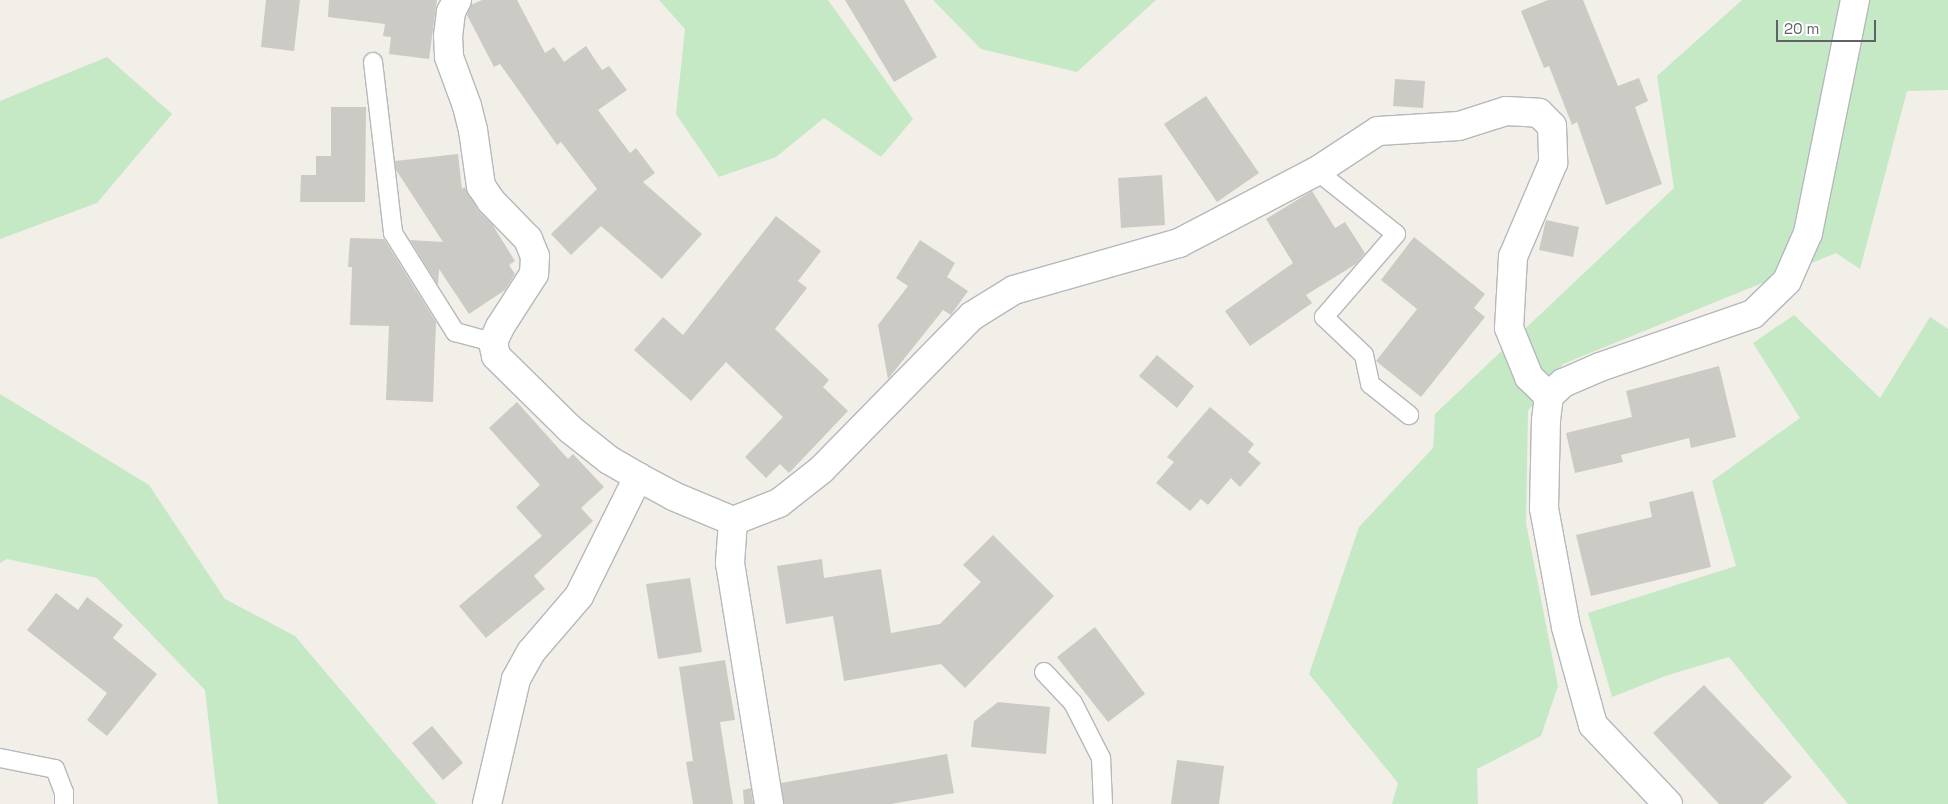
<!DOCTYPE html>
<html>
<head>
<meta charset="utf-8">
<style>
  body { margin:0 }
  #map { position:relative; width:1948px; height:804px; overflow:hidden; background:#f1efe8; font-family:"Space Grotesk",sans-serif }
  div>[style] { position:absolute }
  .green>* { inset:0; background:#c5e8c5 }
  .building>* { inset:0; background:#cccac5 }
  .roads { filter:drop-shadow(1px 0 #b5b8bc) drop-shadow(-1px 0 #b5b8bc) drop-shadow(0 1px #b5b8bc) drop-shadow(0 -1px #b5b8bc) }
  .lane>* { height:18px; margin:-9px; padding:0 9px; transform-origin:9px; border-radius:9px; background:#fff }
  .street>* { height:28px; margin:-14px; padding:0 14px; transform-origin:14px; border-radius:14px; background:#fff }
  span { translate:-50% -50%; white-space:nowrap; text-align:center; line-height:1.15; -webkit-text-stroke:4px #fff; paint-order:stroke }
  .scale { position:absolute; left:1776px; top:20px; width:100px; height:22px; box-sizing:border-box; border:2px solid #5f6368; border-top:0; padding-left:6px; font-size:15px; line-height:18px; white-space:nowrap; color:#5f6368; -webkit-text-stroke:4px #fff; paint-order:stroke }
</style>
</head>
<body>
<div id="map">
  <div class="green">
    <div style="clip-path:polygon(659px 0,828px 0,913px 119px,881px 157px,824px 118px,776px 157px,719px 177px,676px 114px,685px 29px)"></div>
    <div style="clip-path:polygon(933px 0,1156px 0,1077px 72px,981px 49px)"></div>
    <div style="clip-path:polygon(1742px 0,1948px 0,1948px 90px,1907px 91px,1860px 269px,1836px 253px,1563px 364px,1528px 411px,1526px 523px,1558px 686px,1541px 736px,1477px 769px,1478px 804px,1392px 804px,1398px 783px,1309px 674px,1359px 527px,1433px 448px,1435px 414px,1674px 188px,1657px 76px)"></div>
    <div style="clip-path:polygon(107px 57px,172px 114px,97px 203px,0 239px,0 101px)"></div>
    <div style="clip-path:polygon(1794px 315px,1880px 398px,1930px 317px,1948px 329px,1948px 804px,1848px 804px,1729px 657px,1668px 675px,1612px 697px,1588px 613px,1736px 566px,1712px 481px,1800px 418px,1753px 343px)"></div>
    <div style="clip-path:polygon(0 394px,149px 485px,225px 599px,295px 636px,437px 804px,218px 804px,205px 690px,97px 578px,7px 559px,0 563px)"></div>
  </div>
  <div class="building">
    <div style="clip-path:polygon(266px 0,300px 0,294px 51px,261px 47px)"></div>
    <div style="clip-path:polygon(329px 0,437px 0,429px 59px,389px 54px,391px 37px,383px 36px,385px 24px,328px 17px)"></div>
    <div style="clip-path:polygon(482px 0,517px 0,545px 53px,554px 47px,564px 62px,586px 46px,602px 70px,609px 66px,627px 90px,598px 110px,630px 153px,636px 148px,655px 173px,643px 182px,702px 234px,662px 279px,601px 226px,571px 255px,551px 234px,597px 189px,561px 142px,557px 145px,500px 64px,494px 67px,467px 15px,471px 5px)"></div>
    <div style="clip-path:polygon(845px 0,904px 0,937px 57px,894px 82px)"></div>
    <div style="clip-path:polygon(1548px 0,1583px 0,1618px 86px,1639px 78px,1648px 101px,1635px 107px,1662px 184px,1606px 205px,1577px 122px,1572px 125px,1549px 66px,1544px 68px,1521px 11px)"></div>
    <div style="clip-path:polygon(1395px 79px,1425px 81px,1423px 108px,1393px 106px)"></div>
    <div style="clip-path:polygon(1206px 96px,1259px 173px,1217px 202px,1164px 124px)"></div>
    <div style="clip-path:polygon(331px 107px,366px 107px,365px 202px,300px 202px,301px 175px,316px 175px,316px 156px,331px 156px)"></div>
    <div style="clip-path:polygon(458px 154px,462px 189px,465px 187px,478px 210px,492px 224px,515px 261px,509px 265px,515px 274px,505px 290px,469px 314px,439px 269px,438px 285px,410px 240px,443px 242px,396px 170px,395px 161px)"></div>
    <div style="clip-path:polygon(1162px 175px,1165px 225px,1121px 228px,1118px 178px)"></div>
    <div style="clip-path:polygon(1312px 191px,1335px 228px,1345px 222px,1365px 253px,1356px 264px,1306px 295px,1312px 303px,1250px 346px,1225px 311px,1293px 263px,1266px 219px)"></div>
    <div style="clip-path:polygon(776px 216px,821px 251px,798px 281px,807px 288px,775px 329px,829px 380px,823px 387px,848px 411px,789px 473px,780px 464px,766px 478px,745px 457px,783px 417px,726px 362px,691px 401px,634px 350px,663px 317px,683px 335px)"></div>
    <div style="clip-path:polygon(1546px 220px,1579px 227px,1573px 257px,1539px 250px)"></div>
    <div style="clip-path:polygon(1414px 237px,1485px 294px,1474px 308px,1485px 317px,1421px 397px,1376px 361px,1417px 309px,1381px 280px)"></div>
    <div style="clip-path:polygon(350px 238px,384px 239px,436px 322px,433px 402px,386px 400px,389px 326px,350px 325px,352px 267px,348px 267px)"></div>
    <div style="clip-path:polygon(920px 240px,955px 263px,947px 277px,968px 291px,951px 315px,943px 310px,888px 379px,878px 325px,908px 286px,896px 278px)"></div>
    <div style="clip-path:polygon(1157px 355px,1194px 386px,1177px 408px,1139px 376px)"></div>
    <div style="clip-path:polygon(1719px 366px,1736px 437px,1691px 448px,1689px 438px,1621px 455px,1623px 462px,1575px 473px,1566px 433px,1632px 417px,1626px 391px)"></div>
    <div style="clip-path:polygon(517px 402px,568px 459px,573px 454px,604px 487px,581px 508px,593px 521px,534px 576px,545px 589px,486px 638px,459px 606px,542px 536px,516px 507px,540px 485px,489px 428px)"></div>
    <div style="clip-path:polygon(1210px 407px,1254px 444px,1248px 452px,1261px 463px,1240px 487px,1231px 478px,1208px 505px,1201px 499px,1190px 511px,1156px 483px,1174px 462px,1167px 457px)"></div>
    <div style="clip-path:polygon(1693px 491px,1711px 567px,1591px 596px,1576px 535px,1652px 517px,1649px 502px)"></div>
    <div style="clip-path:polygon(993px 535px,1054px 596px,965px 688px,941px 664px,844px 681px,833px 616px,786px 624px,777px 566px,822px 559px,824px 578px,881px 569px,891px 633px,940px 624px,981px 582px,963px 565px)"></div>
    <div style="clip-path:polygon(690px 578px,702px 652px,658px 659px,646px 584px)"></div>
    <div style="clip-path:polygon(56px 593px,78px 610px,87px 597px,123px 625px,113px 638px,157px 674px,107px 736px,87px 720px,107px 693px,27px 630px)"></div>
    <div style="clip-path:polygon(1095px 627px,1145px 694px,1108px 722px,1057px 657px)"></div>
    <div style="clip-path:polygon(725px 660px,735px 720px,720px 722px,733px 804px,693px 804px,686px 762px,693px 761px,679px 667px)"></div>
    <div style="clip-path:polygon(1704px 685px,1792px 777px,1763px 804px,1719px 804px,1653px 733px)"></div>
    <div style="clip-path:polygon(998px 702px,1050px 707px,1046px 754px,971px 747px,974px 721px)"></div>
    <div style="clip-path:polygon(432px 726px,463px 763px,443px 780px,412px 743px)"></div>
    <div style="clip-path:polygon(947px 754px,954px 793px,891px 804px,784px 804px,781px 783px)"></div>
    <div style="clip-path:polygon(1177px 760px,1224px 766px,1219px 804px,1171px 804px)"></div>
    <div style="clip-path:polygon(751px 788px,753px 804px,744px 804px,743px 790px)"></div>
  </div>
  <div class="roads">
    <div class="lane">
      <div style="left:373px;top:62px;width:172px;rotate:83.3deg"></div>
      <div style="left:393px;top:233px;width:117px;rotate:57.9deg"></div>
      <div style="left:455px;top:332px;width:39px;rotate:15deg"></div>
      <div style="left:1317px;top:171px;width:101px;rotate:38.6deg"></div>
      <div style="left:1396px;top:234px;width:110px;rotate:130.9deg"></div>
      <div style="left:1324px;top:317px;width:55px;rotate:43.5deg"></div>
      <div style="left:1364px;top:355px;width:30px;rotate:78deg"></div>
      <div style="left:1370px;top:384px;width:50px;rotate:38.5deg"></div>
      <div style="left:1044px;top:672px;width:42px;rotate:46.9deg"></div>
      <div style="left:1073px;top:703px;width:62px;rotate:63deg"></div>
      <div style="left:1101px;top:758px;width:46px;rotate:87.5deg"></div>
      <div style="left:0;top:758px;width:56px;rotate:11.3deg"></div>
      <div style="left:55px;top:769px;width:25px;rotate:69deg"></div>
      <div style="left:64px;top:792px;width:12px;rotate:90deg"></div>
    </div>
    <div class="street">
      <div style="left:457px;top:0;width:13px;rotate:117deg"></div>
      <div style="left:451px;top:12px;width:24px;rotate:97deg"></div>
      <div style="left:448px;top:36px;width:21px;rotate:87deg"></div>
      <div style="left:449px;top:57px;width:52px;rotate:69.8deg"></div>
      <div style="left:467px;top:106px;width:25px;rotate:76deg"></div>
      <div style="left:473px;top:130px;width:57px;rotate:81.9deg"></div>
      <div style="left:481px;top:186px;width:18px;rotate:56deg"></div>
      <div style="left:491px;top:201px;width:53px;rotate:45.8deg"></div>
      <div style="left:528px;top:239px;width:18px;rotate:68deg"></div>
      <div style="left:535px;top:256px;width:18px;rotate:93deg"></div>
      <div style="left:534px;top:274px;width:63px;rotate:122.7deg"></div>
      <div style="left:500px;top:327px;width:17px;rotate:115deg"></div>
      <div style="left:493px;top:342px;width:14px;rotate:78deg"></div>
      <div style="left:496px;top:356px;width:104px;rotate:44.6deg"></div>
      <div style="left:570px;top:429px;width:50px;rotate:38.5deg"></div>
      <div style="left:609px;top:460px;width:34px;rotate:30deg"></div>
      <div style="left:733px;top:521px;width:42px;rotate:94.1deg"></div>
      <div style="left:730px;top:563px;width:244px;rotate:80.8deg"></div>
      <div style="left:487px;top:804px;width:128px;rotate:-76.9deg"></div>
      <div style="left:516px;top:679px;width:31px;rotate:-61deg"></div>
      <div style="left:531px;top:652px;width:74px;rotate:-49.4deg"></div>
      <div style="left:579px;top:596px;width:133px;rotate:-63.6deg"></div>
      <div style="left:638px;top:477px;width:40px;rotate:28deg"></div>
      <div style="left:673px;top:496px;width:65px;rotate:22.6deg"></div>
      <div style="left:733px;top:521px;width:49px;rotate:-21.4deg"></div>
      <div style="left:779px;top:503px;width:53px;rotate:-38.2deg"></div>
      <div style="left:821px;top:470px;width:216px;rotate:-45.6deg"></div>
      <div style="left:972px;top:316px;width:49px;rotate:-31.8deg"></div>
      <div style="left:1014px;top:290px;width:172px;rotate:-15.9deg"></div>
      <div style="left:1179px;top:243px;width:156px;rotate:-27.6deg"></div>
      <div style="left:1317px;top:171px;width:73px;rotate:-33.3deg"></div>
      <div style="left:1378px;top:131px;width:81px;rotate:-3.5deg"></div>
      <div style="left:1459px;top:126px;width:49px;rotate:-17.7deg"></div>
      <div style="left:1506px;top:111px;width:33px;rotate:3deg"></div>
      <div style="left:1539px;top:113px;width:18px;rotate:45deg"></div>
      <div style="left:1552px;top:126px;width:37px;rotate:88deg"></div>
      <div style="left:1553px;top:163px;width:102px;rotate:113.1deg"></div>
      <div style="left:1513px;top:257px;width:71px;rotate:93.2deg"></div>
      <div style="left:1509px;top:328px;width:53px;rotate:67.8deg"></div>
      <div style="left:1529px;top:377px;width:28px;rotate:44deg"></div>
      <div style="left:1668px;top:804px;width:109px;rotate:-133.5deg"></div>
      <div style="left:1593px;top:725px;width:102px;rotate:-105.4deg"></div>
      <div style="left:1566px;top:627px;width:121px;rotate:-100.5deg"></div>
      <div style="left:1544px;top:508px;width:88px;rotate:-88.7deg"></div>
      <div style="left:1546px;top:420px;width:24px;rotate:-83deg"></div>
      <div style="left:1549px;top:396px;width:19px;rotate:-43deg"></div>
      <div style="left:1563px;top:383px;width:40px;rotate:-23.4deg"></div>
      <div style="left:1600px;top:367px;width:162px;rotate:-19.1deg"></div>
      <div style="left:1753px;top:314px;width:47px;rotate:-44.1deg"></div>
      <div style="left:1787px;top:281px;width:52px;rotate:-66.4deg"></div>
      <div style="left:1808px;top:233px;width:238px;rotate:-78.6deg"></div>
    </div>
  </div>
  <div class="scale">20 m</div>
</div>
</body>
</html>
